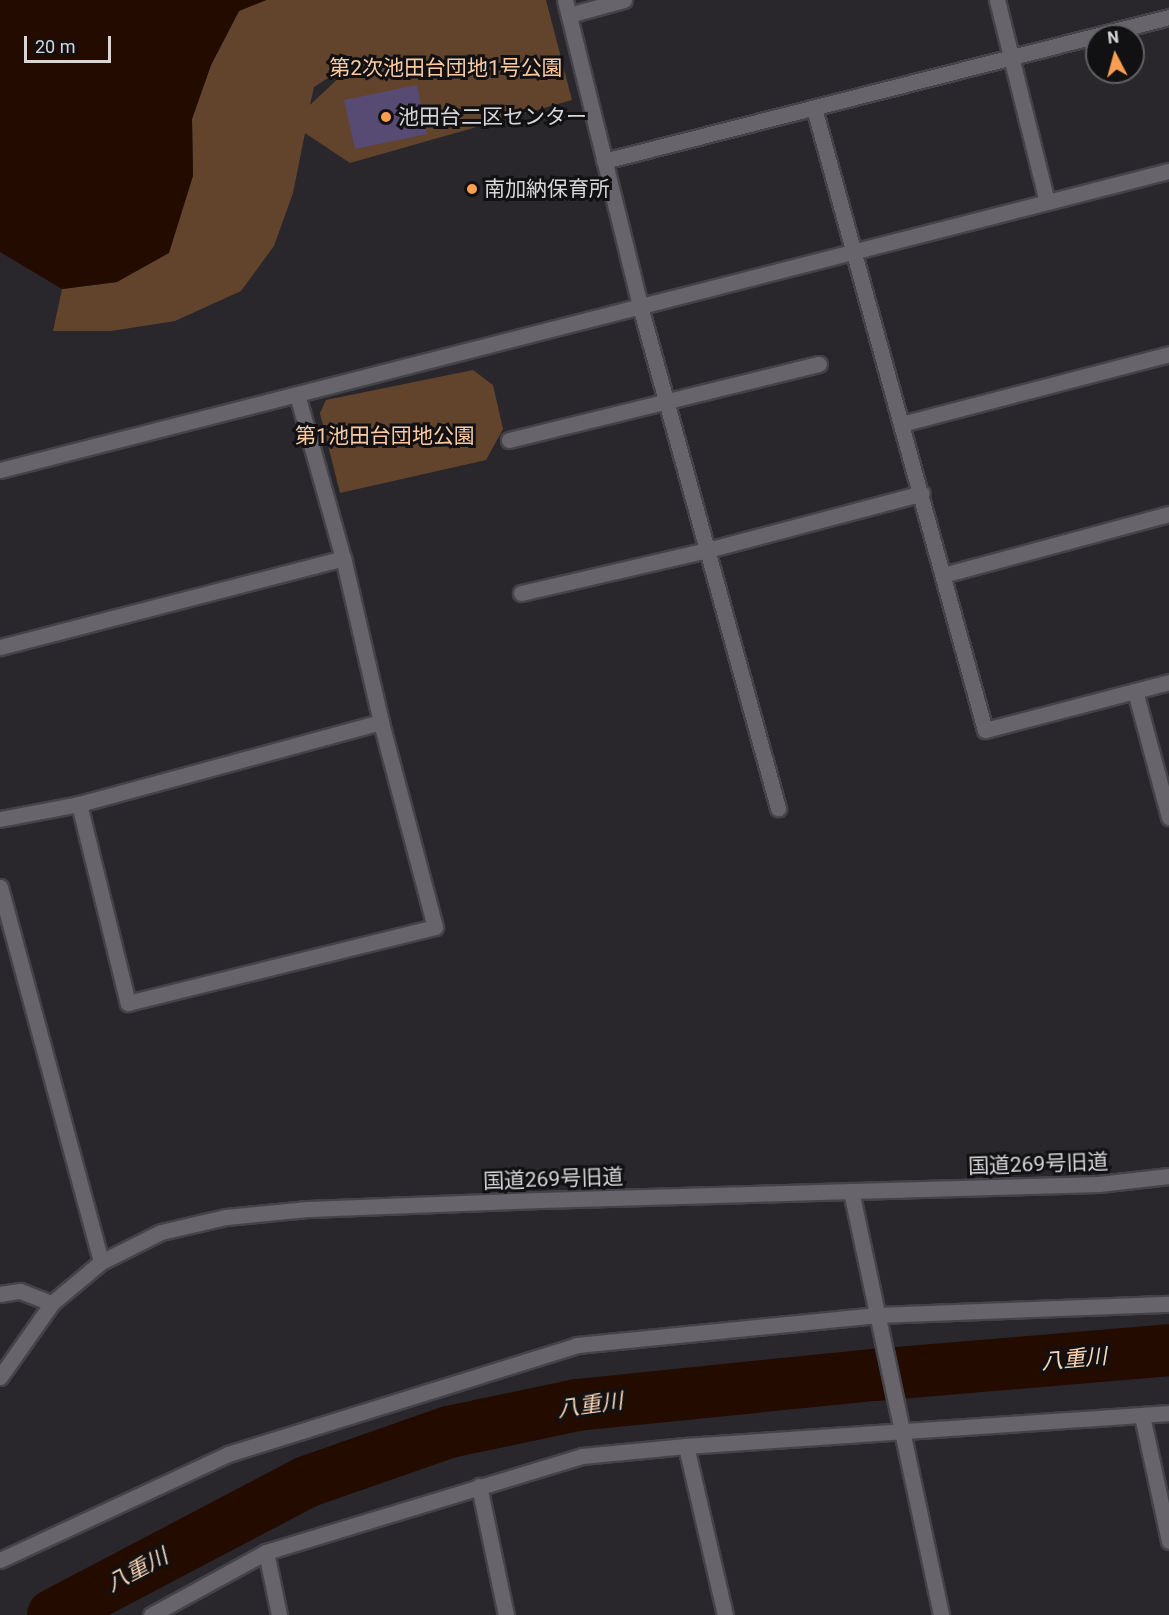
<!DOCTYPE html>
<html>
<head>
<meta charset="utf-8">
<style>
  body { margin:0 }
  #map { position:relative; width:1169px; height:1615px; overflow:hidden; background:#29272c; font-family:Roboto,"Noto Sans JP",sans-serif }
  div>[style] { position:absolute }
  .green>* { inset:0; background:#62442d }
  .water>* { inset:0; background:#230b00 }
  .river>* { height:52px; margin:-26px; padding:0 26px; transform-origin:26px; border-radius:26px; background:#230b00 }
  .building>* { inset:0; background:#574a73 }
  .roads { filter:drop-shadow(2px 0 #444448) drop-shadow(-2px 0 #444448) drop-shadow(0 2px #444448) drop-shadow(0 -2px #444448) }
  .minor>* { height:15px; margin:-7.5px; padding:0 7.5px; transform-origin:7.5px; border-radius:7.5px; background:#67656b }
  .dots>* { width:16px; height:16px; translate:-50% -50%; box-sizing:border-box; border:3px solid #111113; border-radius:50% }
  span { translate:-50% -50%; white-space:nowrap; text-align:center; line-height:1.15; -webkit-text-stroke:6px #111113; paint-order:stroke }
  .park-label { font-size:21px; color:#fdcaa2 }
  .poi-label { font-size:21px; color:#d7d7da }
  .left { translate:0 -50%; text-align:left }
  .street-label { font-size:21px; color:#d7d7da }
  .water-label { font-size:22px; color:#fbd4b6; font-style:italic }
  .north { position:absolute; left:1085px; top:24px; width:60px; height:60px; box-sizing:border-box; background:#111113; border:2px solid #606063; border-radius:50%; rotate:354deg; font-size:16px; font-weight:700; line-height:24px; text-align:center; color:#d7d7da }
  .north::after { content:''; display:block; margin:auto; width:21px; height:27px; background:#fa9f4f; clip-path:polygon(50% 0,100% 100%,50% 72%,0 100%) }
  .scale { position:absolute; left:24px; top:36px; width:87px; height:27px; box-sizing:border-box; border:3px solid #d7d7da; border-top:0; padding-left:8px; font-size:18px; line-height:21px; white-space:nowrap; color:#d7d7da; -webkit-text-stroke:4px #111113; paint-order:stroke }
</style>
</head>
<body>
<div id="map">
  <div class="green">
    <div style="clip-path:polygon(evenodd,266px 0,546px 0,572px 100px,350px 163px,305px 133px,293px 193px,274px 246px,241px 291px,175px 321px,111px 331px,53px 331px,62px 289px,117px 282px,193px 176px,192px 119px,211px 65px,239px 11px,266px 0,359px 58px,359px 59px,310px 105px,314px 87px,359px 58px)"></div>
    <div style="clip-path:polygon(473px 370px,493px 385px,503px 429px,486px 460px,340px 493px,320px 413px,326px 400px)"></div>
  </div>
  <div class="water">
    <div style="clip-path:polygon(0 0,266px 0,239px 11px,211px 65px,192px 119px,193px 176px,169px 253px,117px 282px,62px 289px,0 252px)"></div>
  </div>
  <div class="river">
    <div style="left:53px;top:1615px;width:286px;rotate:-27.7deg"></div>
    <div style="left:306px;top:1482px;width:151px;rotate:-19.3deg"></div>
    <div style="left:449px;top:1432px;width:131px;rotate:-11.9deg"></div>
    <div style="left:577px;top:1405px;width:299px;rotate:-5.8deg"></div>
    <div style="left:874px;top:1375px;width:296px;rotate:-4.8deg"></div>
  </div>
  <div class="building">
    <div style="clip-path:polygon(417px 85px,427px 134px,355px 149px,344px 100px)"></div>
  </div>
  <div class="roads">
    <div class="minor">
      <div style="left:565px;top:0;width:315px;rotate:76.2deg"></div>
      <div style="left:640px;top:306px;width:521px;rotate:74.63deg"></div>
      <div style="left:997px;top:0;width:208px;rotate:76.1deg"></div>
      <div style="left:569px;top:15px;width:57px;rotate:-15.3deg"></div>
      <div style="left:814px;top:108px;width:645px;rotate:74.63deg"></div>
      <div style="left:985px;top:730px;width:190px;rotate:-14.6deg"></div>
      <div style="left:604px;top:161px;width:583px;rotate:-14.3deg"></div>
      <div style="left:901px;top:424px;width:277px;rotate:-14.6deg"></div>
      <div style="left:509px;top:440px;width:319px;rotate:-13.8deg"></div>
      <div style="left:0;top:470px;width:1207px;rotate:-14.35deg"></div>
      <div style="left:943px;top:575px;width:234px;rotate:-15.1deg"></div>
      <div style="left:521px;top:593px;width:191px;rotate:-13deg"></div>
      <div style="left:707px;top:550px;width:222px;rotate:-14.8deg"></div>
      <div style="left:0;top:647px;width:354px;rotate:-14.5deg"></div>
      <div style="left:1135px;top:691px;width:131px;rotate:74.9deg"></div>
      <div style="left:79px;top:804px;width:205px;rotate:76.2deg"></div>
      <div style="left:128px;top:1003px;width:316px;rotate:-13.9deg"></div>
      <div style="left:435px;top:927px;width:212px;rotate:-104.8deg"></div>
      <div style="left:381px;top:722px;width:168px;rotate:-103deg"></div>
      <div style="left:343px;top:558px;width:170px;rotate:-105.7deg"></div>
      <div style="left:0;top:819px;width:80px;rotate:-10.8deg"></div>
      <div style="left:79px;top:804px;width:313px;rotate:-15.2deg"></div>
      <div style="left:0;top:887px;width:388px;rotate:74.9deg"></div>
      <div style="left:851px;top:1191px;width:433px;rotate:78deg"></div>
      <div style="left:0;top:1294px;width:20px;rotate:-9deg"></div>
      <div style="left:20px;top:1291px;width:34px;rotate:21deg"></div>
      <div style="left:0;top:1377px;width:90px;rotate:-54.9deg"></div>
      <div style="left:52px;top:1303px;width:64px;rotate:-39.9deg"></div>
      <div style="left:101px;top:1262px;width:67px;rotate:-26.6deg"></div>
      <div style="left:161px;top:1232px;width:67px;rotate:-13deg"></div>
      <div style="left:226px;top:1217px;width:82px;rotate:-5.6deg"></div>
      <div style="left:308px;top:1209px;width:232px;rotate:-2.2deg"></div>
      <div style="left:540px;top:1200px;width:559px;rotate:-1.64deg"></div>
      <div style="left:1099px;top:1184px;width:70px;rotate:-6.5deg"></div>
      <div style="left:1142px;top:1416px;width:128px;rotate:77.8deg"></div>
      <div style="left:686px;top:1446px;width:173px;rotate:77deg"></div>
      <div style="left:479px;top:1486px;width:132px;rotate:78.2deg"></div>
      <div style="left:266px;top:1552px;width:64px;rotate:78.3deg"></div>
      <div style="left:0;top:1560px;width:251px;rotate:-24.9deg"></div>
      <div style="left:228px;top:1454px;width:366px;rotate:-17.3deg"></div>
      <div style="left:577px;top:1345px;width:302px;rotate:-5.7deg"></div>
      <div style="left:878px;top:1315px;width:291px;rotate:-2.2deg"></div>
      <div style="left:151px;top:1615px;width:131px;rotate:-28.7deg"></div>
      <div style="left:266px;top:1552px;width:330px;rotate:-16.9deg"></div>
      <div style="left:582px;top:1456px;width:104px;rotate:-5.5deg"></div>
      <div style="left:686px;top:1446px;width:484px;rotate:-3.9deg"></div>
    </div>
  </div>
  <div class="dots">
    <div style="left:386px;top:117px;background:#fa9f4f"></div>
    <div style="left:472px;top:189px;background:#fa9f4f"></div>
  </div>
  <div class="park-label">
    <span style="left:446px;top:68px">第2次池田台団地1号公園</span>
    <span style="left:385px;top:436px">第1池田台団地公園</span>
  </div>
  <div class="poi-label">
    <span class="left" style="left:398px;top:117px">池田台二区センター</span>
    <span class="left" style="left:484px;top:189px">南加納保育所</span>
  </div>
  <div class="street-label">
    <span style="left:1038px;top:1164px;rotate:-2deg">国道269号旧道</span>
    <span style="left:553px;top:1179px;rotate:-2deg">国道269号旧道</span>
  </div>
  <div class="water-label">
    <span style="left:1074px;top:1359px;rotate:-5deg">八重川</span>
    <span style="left:590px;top:1405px;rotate:-8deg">八重川</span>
    <span style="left:137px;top:1570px;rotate:-28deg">八重川</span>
  </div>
  <div class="north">N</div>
  <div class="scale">20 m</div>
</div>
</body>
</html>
